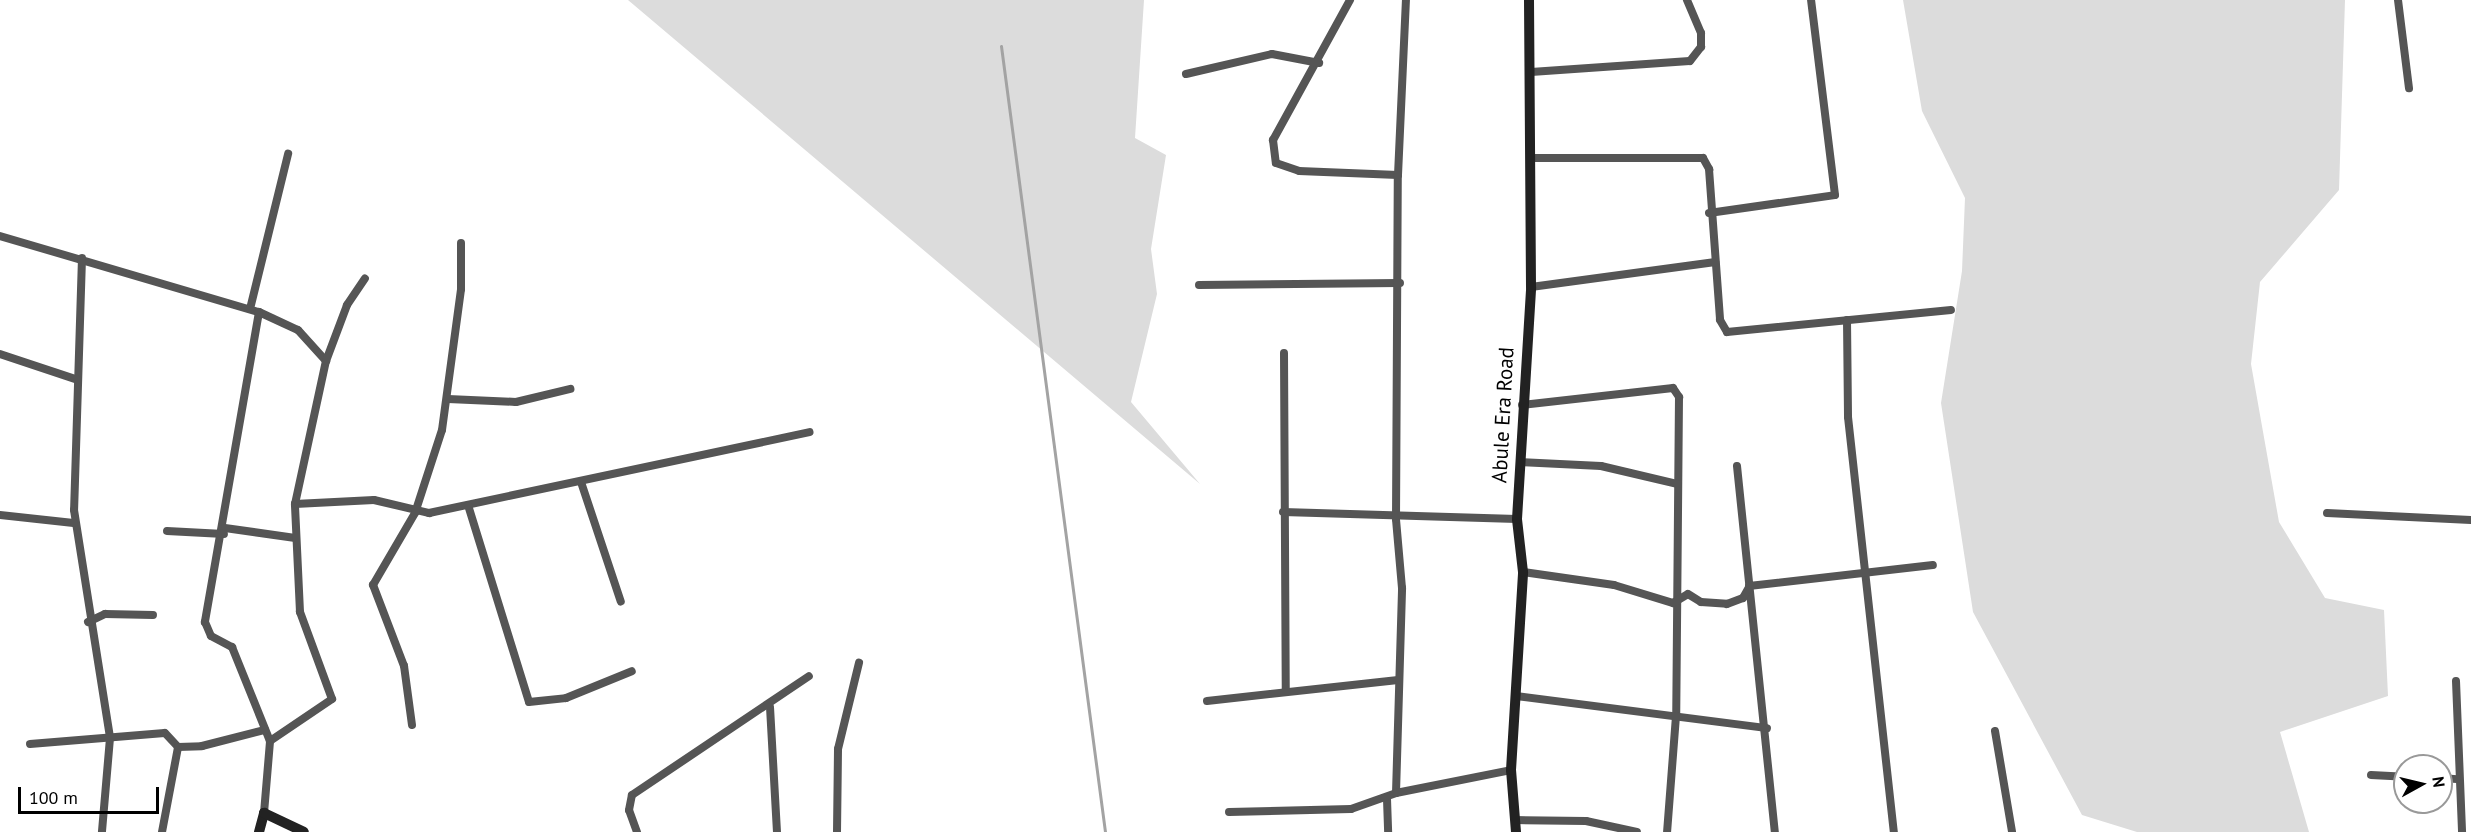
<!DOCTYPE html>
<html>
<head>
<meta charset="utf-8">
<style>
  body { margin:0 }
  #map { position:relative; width:2471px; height:832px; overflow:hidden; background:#fff; font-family:"PT Sans",sans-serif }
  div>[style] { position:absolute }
  .green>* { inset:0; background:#dcdcdc }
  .stream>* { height:3px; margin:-1.5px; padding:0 1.5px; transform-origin:1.5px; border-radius:1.5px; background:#a3a3a3 }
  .street>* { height:8px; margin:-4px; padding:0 4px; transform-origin:4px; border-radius:4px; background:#555 }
  .secondary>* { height:10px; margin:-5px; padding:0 5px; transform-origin:5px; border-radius:5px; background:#222 }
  span { translate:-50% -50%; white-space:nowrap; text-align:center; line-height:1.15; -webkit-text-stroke:4.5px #fff; paint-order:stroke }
  .street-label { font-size:21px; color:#000 }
  .north { position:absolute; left:2393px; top:754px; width:60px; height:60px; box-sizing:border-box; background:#fff; border:2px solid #999; border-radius:50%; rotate:82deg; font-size:16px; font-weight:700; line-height:24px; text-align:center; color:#000 }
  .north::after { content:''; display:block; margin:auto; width:21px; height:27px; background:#000; clip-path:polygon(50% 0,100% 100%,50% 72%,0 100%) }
  .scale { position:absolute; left:18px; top:787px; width:141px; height:27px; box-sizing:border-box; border:3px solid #000; border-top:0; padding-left:8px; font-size:18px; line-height:21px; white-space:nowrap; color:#000; -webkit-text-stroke:4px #fff; paint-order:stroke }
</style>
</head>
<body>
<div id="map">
  <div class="green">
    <div style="clip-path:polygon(628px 0,1144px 0,1135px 138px,1166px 155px,1151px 249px,1157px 294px,1131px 402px,1200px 484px)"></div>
    <div style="clip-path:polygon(1903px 0,2345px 0,2339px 190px,2260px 282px,2251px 364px,2279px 522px,2325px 598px,2384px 610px,2388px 696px,2280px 732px,2309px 832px,2137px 832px,2082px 815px,1973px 612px,1941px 403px,1962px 271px,1965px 198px,1922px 111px)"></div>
  </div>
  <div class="stream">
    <div style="left:1001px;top:46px;width:793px;rotate:82.46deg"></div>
  </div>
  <div class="street">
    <div style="left:1350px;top:0;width:160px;rotate:118.8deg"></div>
    <div style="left:1273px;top:140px;width:23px;rotate:83deg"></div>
    <div style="left:1276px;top:163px;width:24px;rotate:19deg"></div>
    <div style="left:1299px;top:171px;width:99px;rotate:2.3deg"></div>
    <div style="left:2398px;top:0;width:89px;rotate:82.9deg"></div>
    <div style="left:1531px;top:72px;width:159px;rotate:-4deg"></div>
    <div style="left:1690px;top:61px;width:18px;rotate:-52deg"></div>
    <div style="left:1701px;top:47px;width:14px;rotate:-90deg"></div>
    <div style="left:1701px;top:33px;width:36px;rotate:-113deg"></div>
    <div style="left:1186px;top:74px;width:88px;rotate:-13.1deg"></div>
    <div style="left:1272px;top:54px;width:48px;rotate:10.8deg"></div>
    <div style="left:1530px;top:158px;width:173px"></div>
    <div style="left:1703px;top:158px;width:13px;rotate:61deg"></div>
    <div style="left:1709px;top:169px;width:151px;rotate:85.8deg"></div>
    <div style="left:1720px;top:320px;width:14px;rotate:60deg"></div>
    <div style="left:1727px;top:332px;width:225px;rotate:-5.6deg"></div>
    <div style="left:1709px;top:213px;width:127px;rotate:-8.1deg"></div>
    <div style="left:1835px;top:195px;width:196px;rotate:-97deg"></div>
    <div style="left:0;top:236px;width:270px;rotate:16.4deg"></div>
    <div style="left:259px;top:312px;width:43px;rotate:24.8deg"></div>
    <div style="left:298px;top:330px;width:42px;rotate:47.9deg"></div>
    <div style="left:82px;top:258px;width:252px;rotate:91.8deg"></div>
    <div style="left:74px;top:510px;width:231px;rotate:81deg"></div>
    <div style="left:110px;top:738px;width:94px;rotate:94.9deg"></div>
    <div style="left:1199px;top:285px;width:201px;rotate:-0.6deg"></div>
    <div style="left:1531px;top:287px;width:186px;rotate:-7.7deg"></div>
    <div style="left:250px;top:309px;width:160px;rotate:-76.2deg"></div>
    <div style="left:259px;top:312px;width:315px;rotate:99.9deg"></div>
    <div style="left:205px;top:622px;width:15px;rotate:67deg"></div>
    <div style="left:211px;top:636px;width:24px;rotate:28deg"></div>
    <div style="left:232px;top:647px;width:101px;rotate:68deg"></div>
    <div style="left:1847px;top:320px;width:97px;rotate:89.4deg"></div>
    <div style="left:1848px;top:417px;width:418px;rotate:83.7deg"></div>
    <div style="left:1284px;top:353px;width:336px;rotate:89.7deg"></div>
    <div style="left:0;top:354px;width:82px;rotate:18.4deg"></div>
    <div style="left:448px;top:399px;width:68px;rotate:2.5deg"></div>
    <div style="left:516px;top:402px;width:56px;rotate:-13.5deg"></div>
    <div style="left:1522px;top:405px;width:152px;rotate:-6.4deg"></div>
    <div style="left:1673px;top:388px;width:11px;rotate:56deg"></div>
    <div style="left:1679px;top:397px;width:319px;rotate:90.5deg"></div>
    <div style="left:1676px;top:716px;width:116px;rotate:94.4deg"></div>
    <div style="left:1520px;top:462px;width:81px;rotate:2.8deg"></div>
    <div style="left:1601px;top:466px;width:79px;rotate:13.2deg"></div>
    <div style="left:1737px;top:466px;width:368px;rotate:84.1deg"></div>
    <div style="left:581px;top:482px;width:126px;rotate:71.6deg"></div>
    <div style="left:295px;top:504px;width:79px;rotate:-2.9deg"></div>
    <div style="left:374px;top:500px;width:57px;rotate:13.3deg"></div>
    <div style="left:429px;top:513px;width:389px;rotate:-12deg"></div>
    <div style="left:468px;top:505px;width:206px;rotate:72.8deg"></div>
    <div style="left:529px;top:702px;width:37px;rotate:-6deg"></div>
    <div style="left:566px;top:698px;width:71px;rotate:-22.2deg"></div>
    <div style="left:1283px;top:512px;width:234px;rotate:1.7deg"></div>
    <div style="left:2327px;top:513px;width:144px;rotate:2.8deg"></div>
    <div style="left:0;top:515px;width:74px;rotate:6.2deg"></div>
    <div style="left:225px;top:528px;width:71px;rotate:8.1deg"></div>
    <div style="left:167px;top:531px;width:57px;rotate:3deg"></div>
    <div style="left:1523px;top:572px;width:92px;rotate:8.1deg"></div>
    <div style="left:1614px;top:585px;width:62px;rotate:17deg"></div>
    <div style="left:1673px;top:603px;width:17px;rotate:-31deg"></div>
    <div style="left:1688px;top:594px;width:15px;rotate:32deg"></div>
    <div style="left:1701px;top:602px;width:26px;rotate:4deg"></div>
    <div style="left:1727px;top:604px;width:17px;rotate:-21deg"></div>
    <div style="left:1743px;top:598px;width:13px;rotate:-61deg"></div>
    <div style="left:1749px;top:586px;width:185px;rotate:-6.5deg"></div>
    <div style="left:88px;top:622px;width:19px;rotate:-25deg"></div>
    <div style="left:105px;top:614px;width:48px;rotate:1.2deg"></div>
    <div style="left:2456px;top:681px;width:151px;rotate:87.7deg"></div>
    <div style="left:1516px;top:696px;width:253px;rotate:7.3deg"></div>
    <div style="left:1207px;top:701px;width:190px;rotate:-6.3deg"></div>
    <div style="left:770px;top:707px;width:125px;rotate:86.8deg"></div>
    <div style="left:412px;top:725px;width:60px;rotate:-97.7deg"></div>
    <div style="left:404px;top:666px;width:87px;rotate:-110.9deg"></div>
    <div style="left:373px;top:585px;width:83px;rotate:-59.7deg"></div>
    <div style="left:415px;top:513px;width:87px;rotate:-72deg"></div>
    <div style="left:442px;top:430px;width:142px;rotate:-82.3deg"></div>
    <div style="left:461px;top:289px;width:46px;rotate:-90deg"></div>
    <div style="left:1995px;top:731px;width:102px;rotate:80.4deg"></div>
    <div style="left:30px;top:744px;width:135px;rotate:-4.7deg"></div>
    <div style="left:165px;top:733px;width:19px;rotate:47deg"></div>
    <div style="left:178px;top:747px;width:24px;rotate:-2deg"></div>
    <div style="left:202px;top:746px;width:65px;rotate:-14.3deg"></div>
    <div style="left:2371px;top:775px;width:34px;rotate:3deg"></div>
    <div style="left:2441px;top:778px;width:16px;rotate:4deg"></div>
    <div style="left:1396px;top:793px;width:205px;rotate:-88.3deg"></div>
    <div style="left:1402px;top:588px;width:69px;rotate:-95deg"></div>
    <div style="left:1396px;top:519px;width:344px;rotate:-89.7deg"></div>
    <div style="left:1398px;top:175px;width:175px;rotate:-87.4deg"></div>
    <div style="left:1387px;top:799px;width:33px;rotate:88deg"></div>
    <div style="left:1229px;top:812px;width:122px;rotate:-1.4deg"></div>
    <div style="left:1351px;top:809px;width:48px;rotate:-19.6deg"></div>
    <div style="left:1396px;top:793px;width:117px;rotate:-11.3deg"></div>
    <div style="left:264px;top:813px;width:72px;rotate:-85.2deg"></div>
    <div style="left:270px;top:741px;width:75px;rotate:-34.1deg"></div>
    <div style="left:332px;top:699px;width:93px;rotate:-110.2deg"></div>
    <div style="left:300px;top:612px;width:108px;rotate:-92.7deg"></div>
    <div style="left:295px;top:504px;width:146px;rotate:-77.8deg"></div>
    <div style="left:326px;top:361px;width:60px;rotate:-69.4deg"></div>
    <div style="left:347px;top:305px;width:32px;rotate:-56deg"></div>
    <div style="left:1515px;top:820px;width:71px;rotate:0.8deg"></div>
    <div style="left:1586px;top:821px;width:52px;rotate:12.2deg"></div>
    <div style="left:162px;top:832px;width:86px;rotate:-79.3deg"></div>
    <div style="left:637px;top:832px;width:23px;rotate:-110deg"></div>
    <div style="left:629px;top:810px;width:15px;rotate:-79deg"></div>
    <div style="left:632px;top:795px;width:213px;rotate:-33.9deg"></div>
    <div style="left:837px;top:832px;width:83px;rotate:-89.3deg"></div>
    <div style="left:838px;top:749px;width:89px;rotate:-76.3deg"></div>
  </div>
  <div class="secondary">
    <div style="left:259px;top:832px;width:20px;rotate:-75deg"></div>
    <div style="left:264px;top:813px;width:44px;rotate:25.4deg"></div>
    <div style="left:1516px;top:832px;width:62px;rotate:-94.6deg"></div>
    <div style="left:1511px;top:770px;width:198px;rotate:-86.5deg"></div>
    <div style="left:1523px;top:572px;width:53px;rotate:-96.5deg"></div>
    <div style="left:1517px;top:519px;width:232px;rotate:-86.5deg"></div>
    <div style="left:1531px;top:287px;width:287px;rotate:-90.4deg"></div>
  </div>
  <div class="street-label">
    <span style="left:1503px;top:415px;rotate:-87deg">Abule Era Road</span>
  </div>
  <div class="north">N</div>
  <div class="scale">100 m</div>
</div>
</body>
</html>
